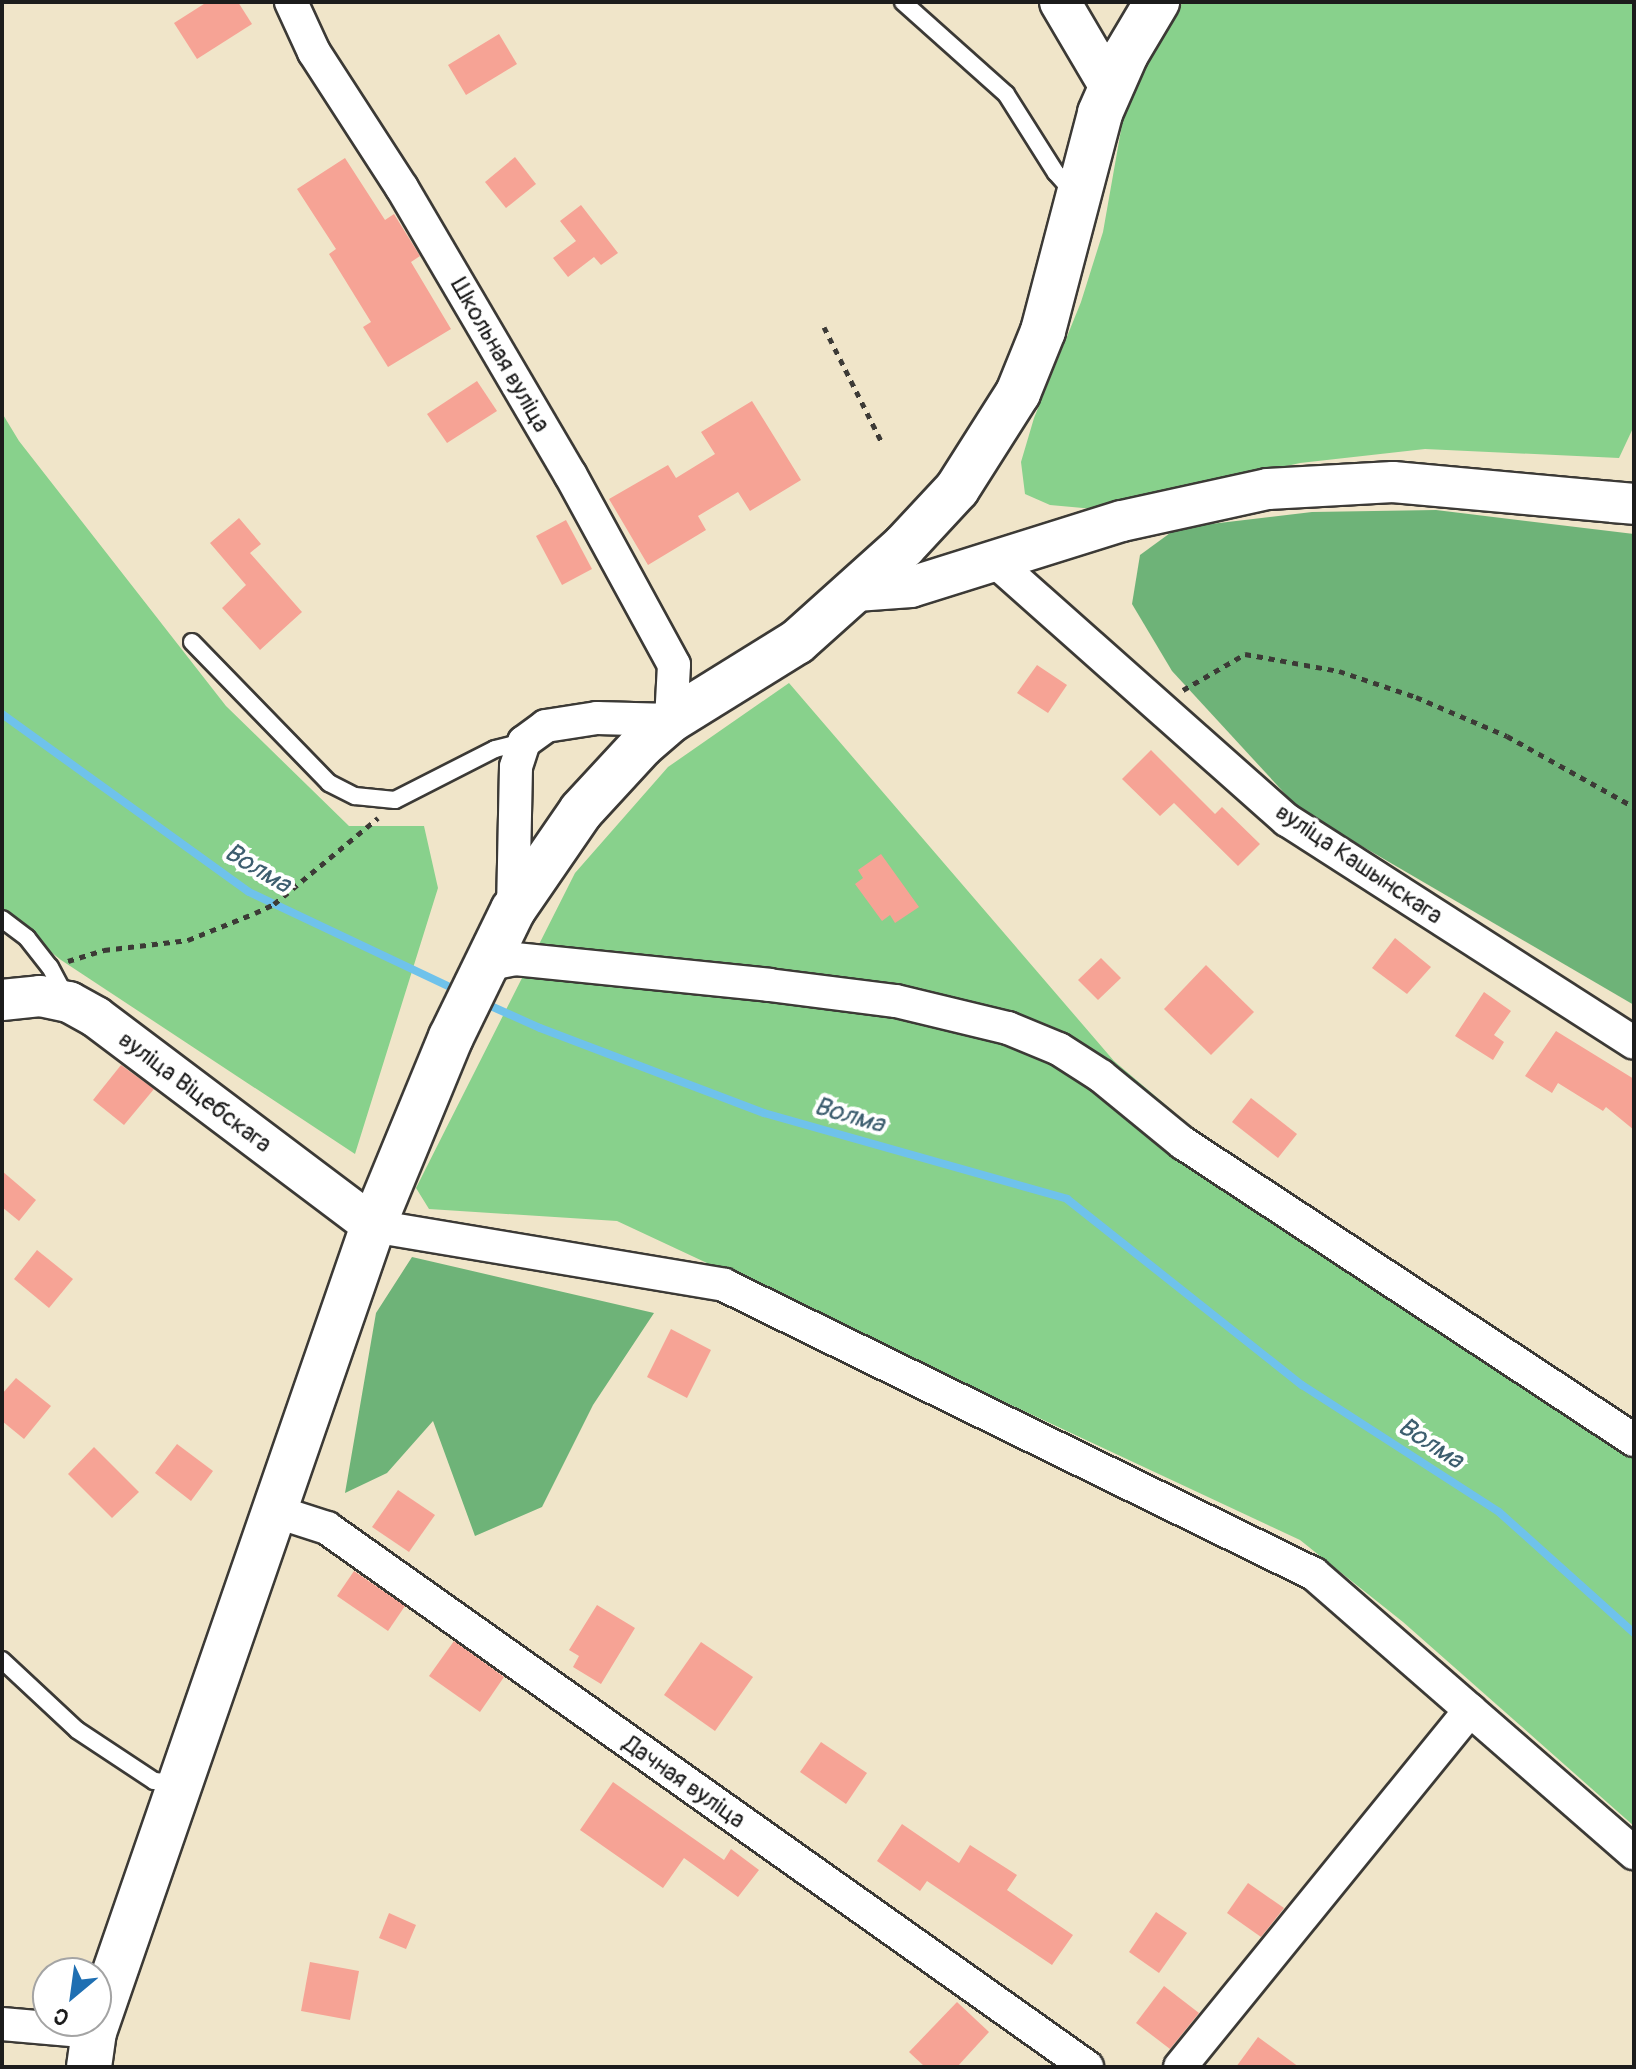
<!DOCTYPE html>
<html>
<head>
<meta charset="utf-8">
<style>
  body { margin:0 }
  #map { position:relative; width:1636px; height:2069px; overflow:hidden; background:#f0e5c9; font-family:Pangolin,sans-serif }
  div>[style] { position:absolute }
  .green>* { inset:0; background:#88d18c }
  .forest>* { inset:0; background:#6eb378 }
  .stream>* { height:8px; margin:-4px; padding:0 4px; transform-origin:4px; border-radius:4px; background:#6fc2eb }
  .building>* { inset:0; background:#f6a395 }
  .path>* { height:5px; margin-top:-2.5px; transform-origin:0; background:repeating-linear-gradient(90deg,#3c3a36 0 6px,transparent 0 12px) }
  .roads { filter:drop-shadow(2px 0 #3c3a36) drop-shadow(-2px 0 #3c3a36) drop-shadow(0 2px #3c3a36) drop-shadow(0 -2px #3c3a36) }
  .service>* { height:16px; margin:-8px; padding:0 8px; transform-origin:8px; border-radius:8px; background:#fff }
  .minor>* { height:32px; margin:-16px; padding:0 16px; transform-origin:16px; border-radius:16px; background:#fff }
  .tertiary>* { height:40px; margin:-20px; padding:0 20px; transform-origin:20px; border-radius:20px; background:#fff }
  .secondary>* { height:44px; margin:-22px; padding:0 22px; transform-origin:22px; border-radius:22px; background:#fff }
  span { translate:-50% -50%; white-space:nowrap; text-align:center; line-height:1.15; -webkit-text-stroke:8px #fff; paint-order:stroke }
  .street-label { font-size:24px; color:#1c1c1c }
  .water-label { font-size:26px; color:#3d5e6f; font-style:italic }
  .frame { position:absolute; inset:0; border:4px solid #1c1c1c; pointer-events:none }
  .north { position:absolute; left:32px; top:1957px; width:80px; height:80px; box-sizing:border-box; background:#fff; border:2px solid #a4a4a4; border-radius:50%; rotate:209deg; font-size:22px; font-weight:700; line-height:32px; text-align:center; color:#1c1c1c }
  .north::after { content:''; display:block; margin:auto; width:28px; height:36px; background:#1f6fb2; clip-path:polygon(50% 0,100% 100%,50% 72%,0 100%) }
</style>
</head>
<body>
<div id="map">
  <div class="green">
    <div style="clip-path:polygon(1183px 2px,1634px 2px,1634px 426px,1619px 458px,1425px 449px,1300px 463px,1094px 509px,1050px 505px,1025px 494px,1021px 462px,1034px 418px,1081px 302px,1103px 232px,1124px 113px,1160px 37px)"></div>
    <div style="clip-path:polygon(2px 413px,19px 441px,226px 706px,349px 826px,424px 826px,438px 888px,355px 1154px,61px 960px,2px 913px)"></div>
    <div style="clip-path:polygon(789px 683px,1114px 1061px,1301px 1220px,1634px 1455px,1634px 1826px,1403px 1622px,1300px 1540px,617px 1221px,429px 1209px,416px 1188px,575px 873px,668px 767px)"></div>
  </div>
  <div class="forest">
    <div style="clip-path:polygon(1436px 510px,1634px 534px,1634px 1005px,1300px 810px,1172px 671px,1132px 604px,1140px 555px,1177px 528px,1312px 512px)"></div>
    <div style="clip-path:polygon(412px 1257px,654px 1313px,593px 1405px,542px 1507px,475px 1536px,433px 1421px,387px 1473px,345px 1493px,376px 1313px)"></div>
  </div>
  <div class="stream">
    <div style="left:2px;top:714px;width:304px;rotate:35.8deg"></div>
    <div style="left:249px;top:892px;width:234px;rotate:25.3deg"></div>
    <div style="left:484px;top:1003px;width:61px;rotate:24.1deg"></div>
    <div style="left:540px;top:1028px;width:240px;rotate:20.8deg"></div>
    <div style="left:764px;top:1113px;width:315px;rotate:15.8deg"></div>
    <div style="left:1067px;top:1199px;width:300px;rotate:38.4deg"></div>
    <div style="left:1302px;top:1385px;width:234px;rotate:32.8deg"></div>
    <div style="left:1499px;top:1512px;width:181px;rotate:41.9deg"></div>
  </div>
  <div class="building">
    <div style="clip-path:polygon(207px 2px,238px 2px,252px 24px,197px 59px,174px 23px)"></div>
    <div style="clip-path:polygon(499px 34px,517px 64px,466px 95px,448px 65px)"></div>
    <div style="clip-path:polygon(515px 157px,536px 184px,506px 208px,485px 182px)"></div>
    <div style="clip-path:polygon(345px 158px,385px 220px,394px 214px,420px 256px,411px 262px,451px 329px,388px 367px,363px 327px,371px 322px,329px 254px,336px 249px,297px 189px)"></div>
    <div style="clip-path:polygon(581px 205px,618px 253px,601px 265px,594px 257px,568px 277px,553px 258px,576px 241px,560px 221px)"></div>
    <div style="clip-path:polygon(477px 381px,497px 411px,447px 443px,427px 414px)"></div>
    <div style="clip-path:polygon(752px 401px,801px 480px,750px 511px,738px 492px,698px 516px,706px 530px,648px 565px,609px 499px,668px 465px,676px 478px,715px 454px,701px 432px)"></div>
    <div style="clip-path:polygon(239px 518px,261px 544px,250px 553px,302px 612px,260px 650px,222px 608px,246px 585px,210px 543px)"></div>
    <div style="clip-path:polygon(566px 520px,592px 569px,562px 585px,536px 536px)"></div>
    <div style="clip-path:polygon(1037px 665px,1067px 685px,1048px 713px,1017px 693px)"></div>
    <div style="clip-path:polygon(1151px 750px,1215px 814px,1222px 807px,1260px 844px,1238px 866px,1174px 803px,1160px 816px,1122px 779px)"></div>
    <div style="clip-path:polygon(881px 854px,919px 907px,895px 923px,890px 915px,882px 921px,855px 884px,863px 878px,858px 870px)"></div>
    <div style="clip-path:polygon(1395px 938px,1431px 967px,1407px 994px,1372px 968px)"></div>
    <div style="clip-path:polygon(1101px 958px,1121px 978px,1098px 1000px,1078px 980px)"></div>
    <div style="clip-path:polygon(1206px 965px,1254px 1012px,1211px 1055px,1164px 1009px)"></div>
    <div style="clip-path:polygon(1484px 992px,1511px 1011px,1494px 1035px,1504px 1042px,1493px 1060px,1455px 1036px)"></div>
    <div style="clip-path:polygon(1556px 1031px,1634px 1079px,1634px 1130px,1606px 1107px,1603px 1111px,1558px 1083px,1552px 1093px,1525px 1076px)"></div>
    <div style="clip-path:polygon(121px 1065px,154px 1089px,124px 1125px,93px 1100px)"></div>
    <div style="clip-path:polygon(1251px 1098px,1297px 1134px,1278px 1158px,1232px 1122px)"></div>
    <div style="clip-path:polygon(2px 1171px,36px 1200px,19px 1221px,2px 1207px)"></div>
    <div style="clip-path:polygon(37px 1250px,73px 1279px,49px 1308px,14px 1279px)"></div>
    <div style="clip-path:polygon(671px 1329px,711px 1350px,687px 1398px,647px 1377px)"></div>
    <div style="clip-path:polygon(16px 1378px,51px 1406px,24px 1439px,2px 1421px,2px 1394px)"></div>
    <div style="clip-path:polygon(177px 1444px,213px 1471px,191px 1501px,155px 1473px)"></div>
    <div style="clip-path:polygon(94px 1447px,139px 1492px,112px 1518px,68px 1474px)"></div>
    <div style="clip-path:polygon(398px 1490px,435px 1515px,409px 1552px,372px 1527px)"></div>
    <div style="clip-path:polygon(354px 1571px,405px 1606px,388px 1631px,337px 1596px)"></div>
    <div style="clip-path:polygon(597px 1605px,635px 1628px,601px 1684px,573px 1667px,579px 1656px,569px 1650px)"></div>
    <div style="clip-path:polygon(454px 1641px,504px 1677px,480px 1712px,429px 1676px)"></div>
    <div style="clip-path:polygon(701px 1642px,753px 1677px,715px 1731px,664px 1695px)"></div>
    <div style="clip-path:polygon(821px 1742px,867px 1773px,846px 1804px,800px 1772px)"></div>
    <div style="clip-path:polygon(613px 1782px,724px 1860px,731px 1849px,759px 1870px,738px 1897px,684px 1858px,663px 1888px,580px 1830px)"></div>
    <div style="clip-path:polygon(902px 1824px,959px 1863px,970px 1845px,1017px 1875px,1007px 1890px,1073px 1935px,1052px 1965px,927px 1881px,920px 1891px,877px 1861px)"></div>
    <div style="clip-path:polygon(1248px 1883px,1284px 1908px,1261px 1937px,1227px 1913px)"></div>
    <div style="clip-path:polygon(1156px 1912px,1187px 1933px,1159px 1973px,1129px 1952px)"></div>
    <div style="clip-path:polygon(389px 1913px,416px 1925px,406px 1949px,379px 1938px)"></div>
    <div style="clip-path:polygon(310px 1962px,359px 1971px,350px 2020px,301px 2011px)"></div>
    <div style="clip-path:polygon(1164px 1986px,1199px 2013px,1170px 2049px,1136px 2023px)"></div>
    <div style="clip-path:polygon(957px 2002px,989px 2032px,957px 2067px,925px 2067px,909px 2052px)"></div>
    <div style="clip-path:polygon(1258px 2037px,1299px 2067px,1236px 2067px)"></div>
  </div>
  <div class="path">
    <div style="left:824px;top:327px;width:130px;rotate:63.4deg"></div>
    <div style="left:1183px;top:690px;width:72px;rotate:-30.1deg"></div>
    <div style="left:1245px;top:654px;width:96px;rotate:10.3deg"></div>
    <div style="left:1339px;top:671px;width:81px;rotate:18.7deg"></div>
    <div style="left:1416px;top:697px;width:99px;rotate:23.2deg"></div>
    <div style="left:1507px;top:736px;width:145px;rotate:29.2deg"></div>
    <div style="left:68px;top:961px;width:38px;rotate:-17deg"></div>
    <div style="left:104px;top:950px;width:85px;rotate:-6.8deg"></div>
    <div style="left:188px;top:940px;width:72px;rotate:-21.9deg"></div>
    <div style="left:255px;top:913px;width:21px;rotate:-25deg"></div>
    <div style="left:274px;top:904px;width:135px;rotate:-39.6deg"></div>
  </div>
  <div class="roads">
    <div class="service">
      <div style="left:903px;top:2px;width:138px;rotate:41.8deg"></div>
      <div style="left:1006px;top:94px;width:93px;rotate:57.7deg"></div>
      <div style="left:1056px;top:173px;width:28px;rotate:48deg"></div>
      <div style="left:192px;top:642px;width:197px;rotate:45.8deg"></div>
      <div style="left:329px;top:783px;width:29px;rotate:27deg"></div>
      <div style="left:355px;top:796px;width:40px;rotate:5.7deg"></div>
      <div style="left:395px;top:800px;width:112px;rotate:-27deg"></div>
      <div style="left:495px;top:749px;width:30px;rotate:-14deg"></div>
      <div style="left:2px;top:919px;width:31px;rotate:37deg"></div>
      <div style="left:27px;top:938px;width:37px;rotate:52deg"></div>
      <div style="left:50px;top:967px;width:34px;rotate:62deg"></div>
      <div style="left:2px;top:1660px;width:103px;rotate:43deg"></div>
      <div style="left:77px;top:1730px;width:92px;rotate:33.5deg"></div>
      <div style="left:154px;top:1781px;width:24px;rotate:5deg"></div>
    </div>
    <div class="minor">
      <div style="left:291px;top:2px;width:55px;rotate:65.3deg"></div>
      <div style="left:314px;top:52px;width:162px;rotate:57.1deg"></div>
      <div style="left:402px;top:188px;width:332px;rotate:59.6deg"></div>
      <div style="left:570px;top:474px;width:217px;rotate:61.4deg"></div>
      <div style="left:674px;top:665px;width:55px;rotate:93.1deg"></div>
      <div style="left:671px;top:720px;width:74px;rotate:-178.5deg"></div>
      <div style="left:597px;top:718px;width:52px;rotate:171.1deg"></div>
      <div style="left:546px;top:726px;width:27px;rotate:144deg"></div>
      <div style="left:524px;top:742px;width:26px;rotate:108deg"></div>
      <div style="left:516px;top:767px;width:143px;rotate:91.2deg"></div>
      <div style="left:996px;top:562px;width:389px;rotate:41.6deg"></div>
      <div style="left:1287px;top:820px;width:412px;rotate:32.7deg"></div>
      <div style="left:485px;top:965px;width:31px;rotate:-11deg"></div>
      <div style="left:515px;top:959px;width:255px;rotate:5.8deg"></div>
      <div style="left:769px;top:985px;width:128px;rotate:7.2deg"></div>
      <div style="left:896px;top:1001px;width:115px;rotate:13.6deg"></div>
      <div style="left:1008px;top:1028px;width:55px;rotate:22.4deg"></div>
      <div style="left:1059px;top:1049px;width:50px;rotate:32.7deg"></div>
      <div style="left:1101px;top:1076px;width:106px;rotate:39.3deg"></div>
      <div style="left:1183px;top:1143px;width:540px;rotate:33.37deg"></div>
      <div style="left:373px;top:1226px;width:356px;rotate:9.5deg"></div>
      <div style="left:724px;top:1285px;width:657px;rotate:26.1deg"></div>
      <div style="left:1314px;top:1574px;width:425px;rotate:41.1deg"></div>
      <div style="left:274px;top:1511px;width:56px;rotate:17.8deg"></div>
      <div style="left:327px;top:1528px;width:932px;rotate:35.34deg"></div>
      <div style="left:2px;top:2024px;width:92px;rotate:5deg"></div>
      <div style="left:1180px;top:2067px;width:460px;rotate:-50.9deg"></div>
    </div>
    <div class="tertiary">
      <div style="left:1060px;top:2px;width:99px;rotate:59.5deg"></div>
      <div style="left:856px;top:591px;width:55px;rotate:-4.2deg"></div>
      <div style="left:911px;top:587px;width:221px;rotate:-17.4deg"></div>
      <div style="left:1122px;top:521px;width:149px;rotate:-12.4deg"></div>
      <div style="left:1268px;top:489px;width:125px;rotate:-3.2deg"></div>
      <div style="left:1393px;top:482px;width:242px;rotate:5.2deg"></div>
      <div style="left:2px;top:1000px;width:38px;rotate:-6deg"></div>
      <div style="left:40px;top:996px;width:30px;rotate:12deg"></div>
      <div style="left:69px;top:1002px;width:31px;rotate:29deg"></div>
      <div style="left:96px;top:1017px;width:347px;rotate:37deg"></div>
    </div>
    <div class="secondary">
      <div style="left:89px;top:2067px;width:35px;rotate:-82deg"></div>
      <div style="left:94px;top:2032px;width:853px;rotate:-70.91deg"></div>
      <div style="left:373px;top:1226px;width:204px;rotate:-67.6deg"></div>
      <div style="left:451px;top:1037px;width:141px;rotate:-64deg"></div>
      <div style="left:513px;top:910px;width:120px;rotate:-55.5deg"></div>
      <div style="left:581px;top:811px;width:90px;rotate:-47.3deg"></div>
      <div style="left:642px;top:745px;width:38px;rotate:-41deg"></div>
      <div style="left:671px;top:720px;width:148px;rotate:-31.8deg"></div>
      <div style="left:797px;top:642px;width:144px;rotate:-41.9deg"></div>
      <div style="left:904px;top:546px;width:78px;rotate:-47.1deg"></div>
      <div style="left:957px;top:489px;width:114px;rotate:-57.6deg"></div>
      <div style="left:1018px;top:393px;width:67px;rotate:-68deg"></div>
      <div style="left:1043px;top:331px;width:225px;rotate:-75.3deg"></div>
      <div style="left:1100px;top:113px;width:64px;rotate:-66.2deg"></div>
      <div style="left:1126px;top:54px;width:61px;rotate:-59.2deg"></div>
    </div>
  </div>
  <div class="street-label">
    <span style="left:500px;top:355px;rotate:60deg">Школьная вуліца</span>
    <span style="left:1359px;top:864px;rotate:34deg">вуліца Кашынскага</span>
    <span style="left:195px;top:1092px;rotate:37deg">вуліца Віцебскага</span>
    <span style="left:684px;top:1782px;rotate:35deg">Дачная вуліца</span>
  </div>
  <div class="water-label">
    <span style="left:257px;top:869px;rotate:31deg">Волма</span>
    <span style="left:849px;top:1116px;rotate:16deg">Волма</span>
    <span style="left:1430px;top:1444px;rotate:33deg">Волма</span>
  </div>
  <div class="frame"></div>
  <div class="north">С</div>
</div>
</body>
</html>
